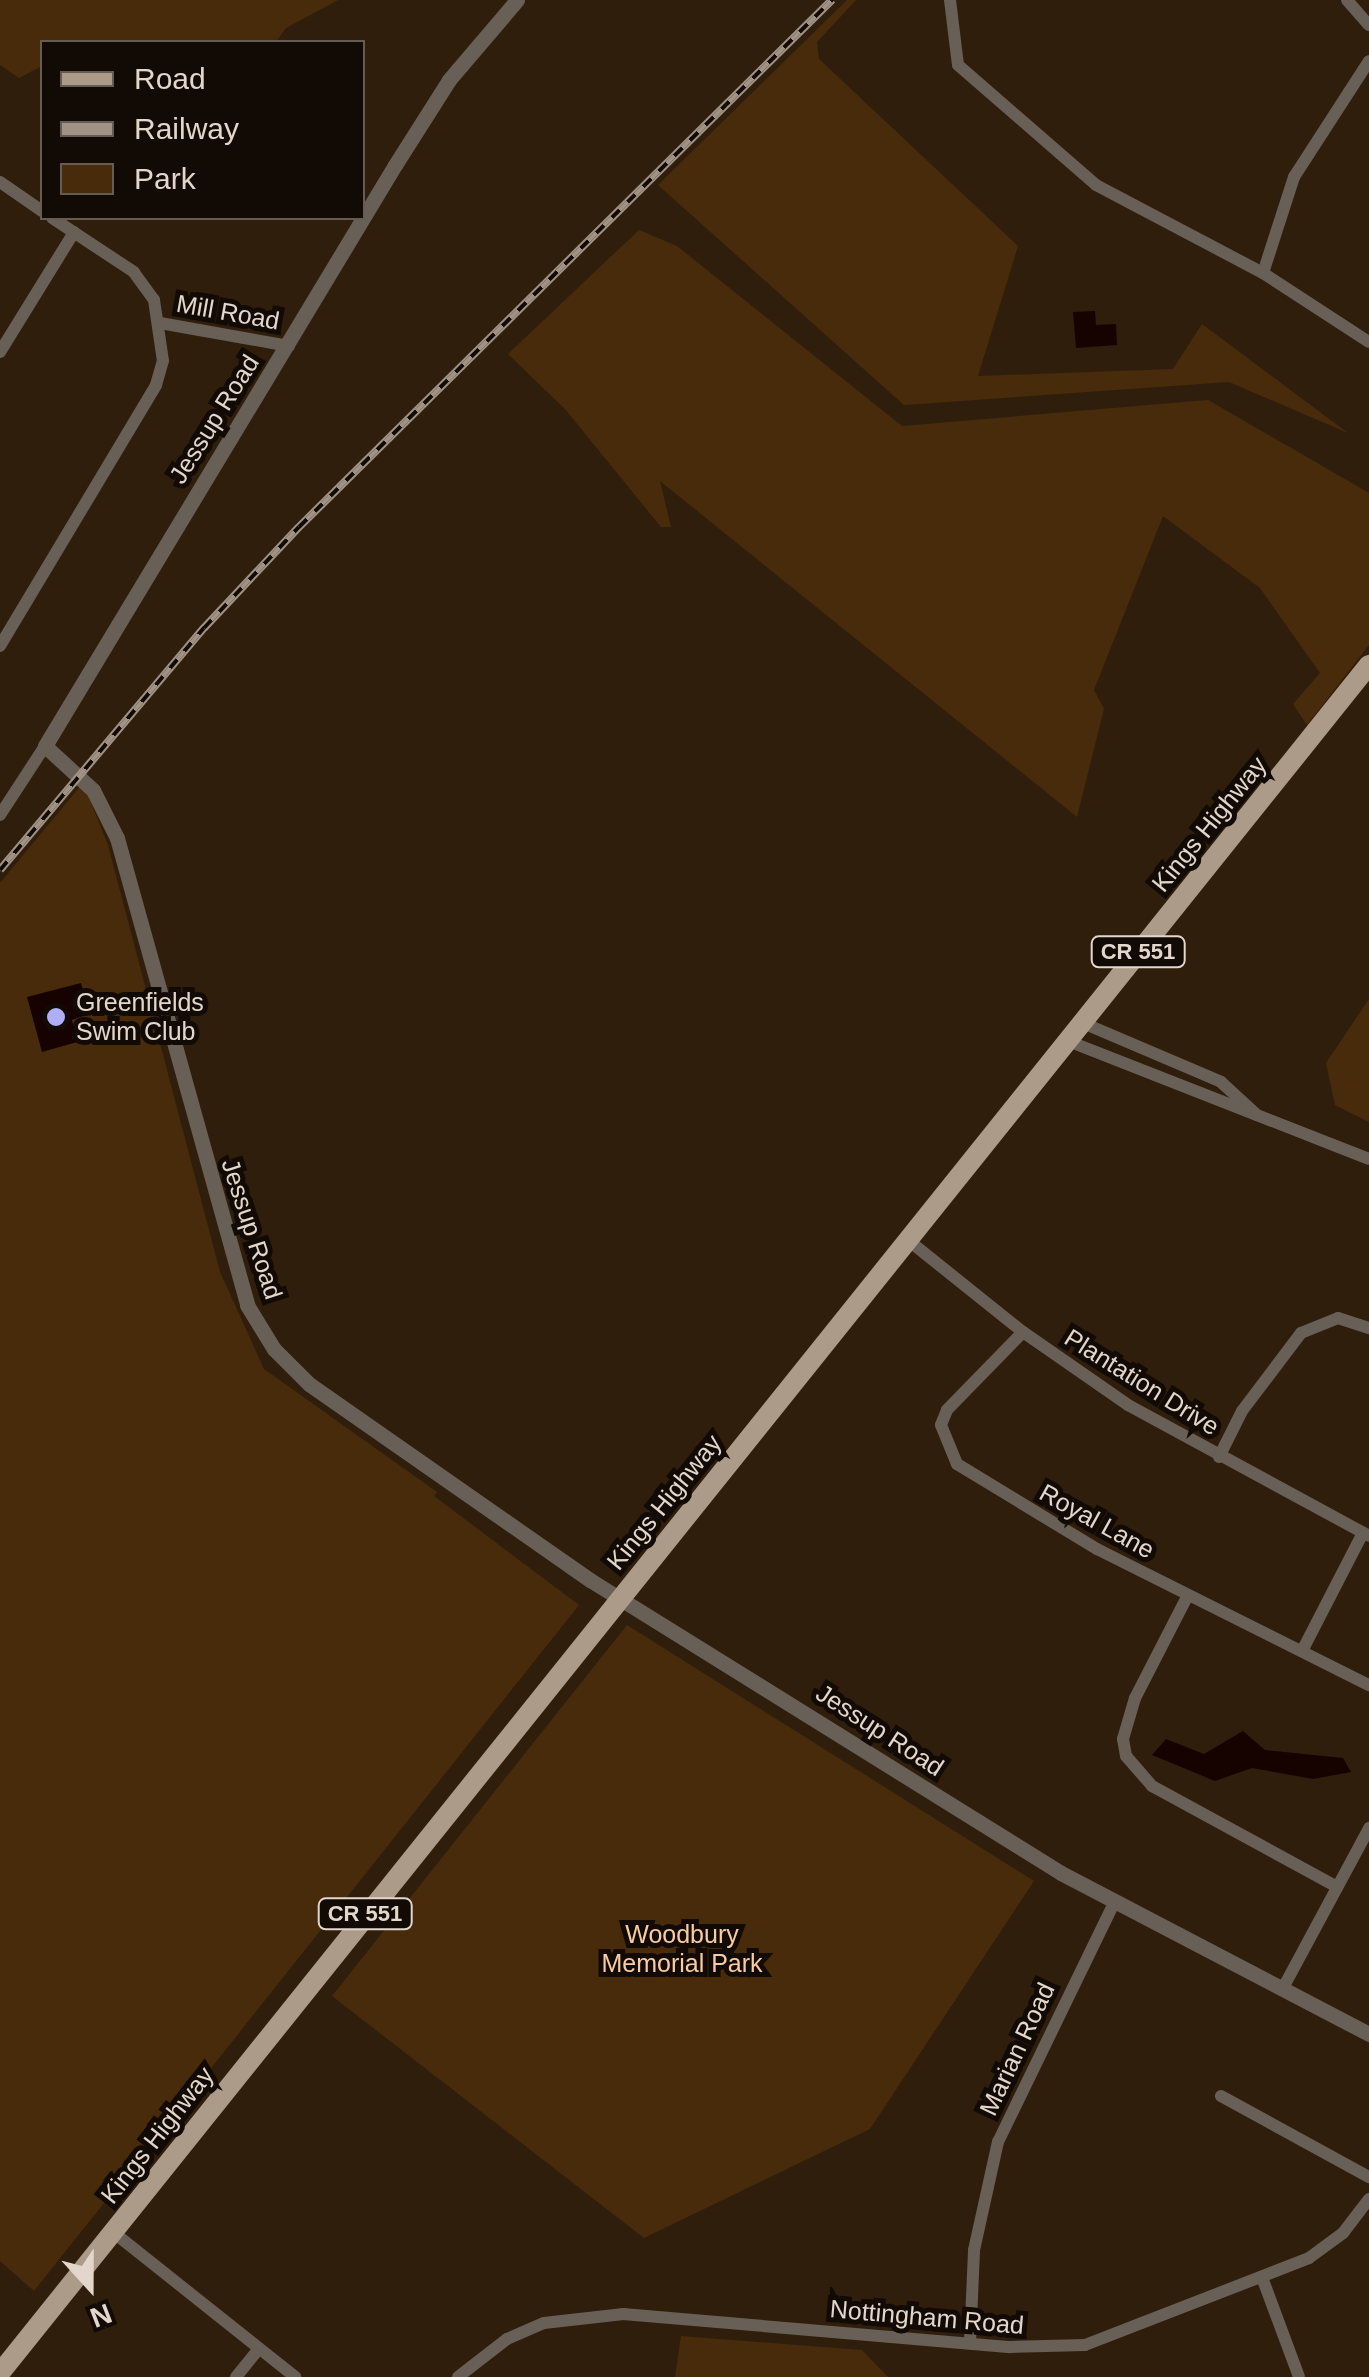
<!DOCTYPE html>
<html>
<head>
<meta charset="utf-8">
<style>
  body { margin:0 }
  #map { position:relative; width:1369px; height:2377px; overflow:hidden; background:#301e0d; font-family:Helvetica,sans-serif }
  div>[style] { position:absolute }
  .green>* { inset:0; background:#482b0a }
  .water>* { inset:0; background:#160300 }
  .minor>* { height:12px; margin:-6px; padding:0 6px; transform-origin:6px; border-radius:6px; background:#685f56 }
  .tertiary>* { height:15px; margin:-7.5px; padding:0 7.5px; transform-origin:7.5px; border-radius:7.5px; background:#685f56 }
  .primary>* { height:20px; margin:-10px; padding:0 10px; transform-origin:10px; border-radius:10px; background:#ad9b8a }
  .rail>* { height:8px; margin-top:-4px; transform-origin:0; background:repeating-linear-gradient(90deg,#120a04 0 11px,#a09285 0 22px); box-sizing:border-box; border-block:2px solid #a09285 }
  .dots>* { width:28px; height:28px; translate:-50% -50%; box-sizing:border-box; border:5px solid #120a04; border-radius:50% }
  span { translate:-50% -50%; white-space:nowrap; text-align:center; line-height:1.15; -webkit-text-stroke:10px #120a04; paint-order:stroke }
  .shield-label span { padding:2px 8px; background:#120a04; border:2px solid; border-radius:8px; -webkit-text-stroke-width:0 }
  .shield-label { font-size:22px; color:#e3d7cc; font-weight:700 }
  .street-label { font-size:25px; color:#e3d7cc }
  .poi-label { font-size:25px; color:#e3d7cc }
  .left { translate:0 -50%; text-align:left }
  .park-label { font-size:25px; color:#f9cba0 }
  .legend { position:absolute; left:40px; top:40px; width:325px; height:180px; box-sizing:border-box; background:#120a04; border:2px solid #665c54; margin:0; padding:12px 18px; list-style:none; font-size:30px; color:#e3d7cc }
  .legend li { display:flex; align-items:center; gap:20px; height:50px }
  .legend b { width:50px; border:2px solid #665c54 }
  .north { position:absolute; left:40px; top:2237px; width:100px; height:100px; -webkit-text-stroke:8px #120a04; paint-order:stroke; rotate:159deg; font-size:28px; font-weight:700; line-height:40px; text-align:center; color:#e3d7cc }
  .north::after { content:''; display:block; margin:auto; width:35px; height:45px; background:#e3d7cc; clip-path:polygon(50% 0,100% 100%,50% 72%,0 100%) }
</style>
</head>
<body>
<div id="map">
  <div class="green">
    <div style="clip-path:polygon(0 0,338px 0,286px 28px,276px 42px,42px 42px,42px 66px,19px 78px,0 65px)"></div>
    <div style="clip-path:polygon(847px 0,856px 0,817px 42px,819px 59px,1018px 246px,978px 376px,1173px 369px,1202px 324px,1348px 433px,1229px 382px,904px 405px,658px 185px)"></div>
    <div style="clip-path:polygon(639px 230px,677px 246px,902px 426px,1208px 400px,1369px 493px,1369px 645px,1307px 725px,1293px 704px,1320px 673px,1260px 588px,1163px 516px,1094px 690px,1104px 709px,1077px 817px,660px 481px,671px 527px,661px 527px,565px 409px,508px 354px)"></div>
    <div style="clip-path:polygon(83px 783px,108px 845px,220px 1272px,264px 1369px,437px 1492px,434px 1496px,579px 1605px,34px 2291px,0 2261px,0 883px)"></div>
    <div style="clip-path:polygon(1369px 999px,1369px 1122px,1335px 1105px,1326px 1063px)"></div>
    <div style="clip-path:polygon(627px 1625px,1034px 1881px,870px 2129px,644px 2238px,332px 1996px)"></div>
    <div style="clip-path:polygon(681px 2336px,862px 2350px,888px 2377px,675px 2377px)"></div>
  </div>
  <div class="water">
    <div style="clip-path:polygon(1095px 311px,1096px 325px,1116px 324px,1117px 345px,1076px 348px,1073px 312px)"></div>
    <div style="clip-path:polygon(81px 983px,89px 1014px,72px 1020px,77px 1042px,42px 1052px,27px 997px)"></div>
    <div style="clip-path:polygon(1243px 1731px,1265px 1750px,1343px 1758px,1351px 1772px,1313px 1779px,1252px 1768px,1215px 1781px,1152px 1755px,1166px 1739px,1204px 1754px)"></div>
  </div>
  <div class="minor">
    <div style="left:950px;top:0;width:65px;rotate:83deg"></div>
    <div style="left:958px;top:65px;width:183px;rotate:41deg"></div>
    <div style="left:1096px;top:185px;width:189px;rotate:27.8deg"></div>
    <div style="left:1263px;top:273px;width:126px;rotate:33.1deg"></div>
    <div style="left:1347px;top:0;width:33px;rotate:49deg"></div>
    <div style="left:0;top:182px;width:51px;rotate:34.6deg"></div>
    <div style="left:1263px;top:273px;width:101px;rotate:-72.1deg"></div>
    <div style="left:1294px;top:177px;width:138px;rotate:-57.1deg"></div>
    <div style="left:160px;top:323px;width:131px;rotate:10.1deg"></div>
    <div style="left:0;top:352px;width:141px;rotate:-58.3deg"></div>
    <div style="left:0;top:646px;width:304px;rotate:-59.1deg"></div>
    <div style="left:156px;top:385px;width:25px;rotate:-74deg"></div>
    <div style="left:163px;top:361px;width:62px;rotate:-98.4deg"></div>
    <div style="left:154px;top:300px;width:34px;rotate:-126deg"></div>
    <div style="left:134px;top:272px;width:98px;rotate:-146.6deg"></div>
    <div style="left:0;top:815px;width:82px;rotate:-56.9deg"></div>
    <div style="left:1083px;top:1023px;width:150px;rotate:23.1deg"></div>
    <div style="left:1221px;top:1082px;width:49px;rotate:42.5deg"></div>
    <div style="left:1068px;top:1041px;width:323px;rotate:21.4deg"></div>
    <div style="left:908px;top:1240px;width:147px;rotate:38.7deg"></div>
    <div style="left:1023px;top:1332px;width:128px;rotate:34.8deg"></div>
    <div style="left:1128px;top:1405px;width:274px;rotate:28.5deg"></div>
    <div style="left:1023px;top:1332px;width:109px;rotate:134.3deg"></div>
    <div style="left:947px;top:1410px;width:16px;rotate:112deg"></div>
    <div style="left:941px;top:1425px;width:42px;rotate:67.7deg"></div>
    <div style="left:957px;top:1464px;width:164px;rotate:31.3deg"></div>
    <div style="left:1097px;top:1549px;width:304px;rotate:26.6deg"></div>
    <div style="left:1219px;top:1457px;width:51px;rotate:-63.4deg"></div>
    <div style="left:1242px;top:1411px;width:98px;rotate:-52.9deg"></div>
    <div style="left:1301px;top:1333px;width:40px;rotate:-22deg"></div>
    <div style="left:1338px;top:1318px;width:33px;rotate:18deg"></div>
    <div style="left:1188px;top:1595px;width:116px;rotate:117.2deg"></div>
    <div style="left:1135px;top:1698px;width:43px;rotate:106.3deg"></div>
    <div style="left:1123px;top:1739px;width:17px;rotate:80deg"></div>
    <div style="left:1126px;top:1756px;width:40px;rotate:49deg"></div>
    <div style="left:1152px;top:1786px;width:211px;rotate:28.6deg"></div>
    <div style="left:1302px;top:1651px;width:133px;rotate:-62.7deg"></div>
    <div style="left:1283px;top:1988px;width:182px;rotate:-61.7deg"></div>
    <div style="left:1221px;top:2096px;width:169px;rotate:28.7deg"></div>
    <div style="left:113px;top:2232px;width:233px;rotate:38.5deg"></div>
    <div style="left:1263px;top:2280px;width:103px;rotate:69.6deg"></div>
    <div style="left:970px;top:2343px;width:93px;rotate:-87.5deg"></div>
    <div style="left:974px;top:2250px;width:111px;rotate:-77.5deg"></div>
    <div style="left:998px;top:2142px;width:268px;rotate:-64.1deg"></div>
    <div style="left:236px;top:2377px;width:36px;rotate:-51deg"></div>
    <div style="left:458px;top:2377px;width:62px;rotate:-37.8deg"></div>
    <div style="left:507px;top:2339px;width:40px;rotate:-23.4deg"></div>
    <div style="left:544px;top:2323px;width:80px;rotate:-6.5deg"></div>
    <div style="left:623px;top:2314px;width:389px;rotate:4.9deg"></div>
    <div style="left:1011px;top:2347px;width:74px;rotate:-1.5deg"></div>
    <div style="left:1085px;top:2345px;width:240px;rotate:-21.2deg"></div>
    <div style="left:1309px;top:2258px;width:42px;rotate:-36.3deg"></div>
    <div style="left:1343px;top:2233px;width:43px;rotate:-52.6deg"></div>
  </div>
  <div class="tertiary">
    <div style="left:517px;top:0;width:105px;rotate:130.4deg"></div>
    <div style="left:449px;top:80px;width:101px;rotate:122.4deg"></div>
    <div style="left:395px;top:165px;width:678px;rotate:121.07deg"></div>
    <div style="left:45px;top:746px;width:65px;rotate:42.5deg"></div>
    <div style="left:93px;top:790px;width:54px;rotate:63.4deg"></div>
    <div style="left:117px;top:838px;width:485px;rotate:74.4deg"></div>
    <div style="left:247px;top:1305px;width:52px;rotate:58.5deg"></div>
    <div style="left:274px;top:1349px;width:49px;rotate:45deg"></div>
    <div style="left:309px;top:1384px;width:343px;rotate:34.9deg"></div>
    <div style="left:590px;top:1580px;width:555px;rotate:31.88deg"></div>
    <div style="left:1061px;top:1873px;width:348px;rotate:27.6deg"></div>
  </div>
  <div class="primary">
    <div style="left:0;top:2373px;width:2189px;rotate:-51.29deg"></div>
  </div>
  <div class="rail">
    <div style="left:0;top:870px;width:317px;rotate:-49.9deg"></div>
    <div style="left:204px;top:628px;width:139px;rotate:-46.8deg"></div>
    <div style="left:299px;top:527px;width:750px;rotate:-44.68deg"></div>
  </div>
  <div class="dots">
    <div style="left:56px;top:1017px;background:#aeaefb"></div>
  </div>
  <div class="shield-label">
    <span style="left:1138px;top:952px">CR 551</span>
    <span style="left:365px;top:1914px">CR 551</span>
  </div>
  <div class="street-label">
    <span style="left:228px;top:312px;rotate:10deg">Mill Road</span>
    <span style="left:214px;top:419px;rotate:-58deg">Jessup Road</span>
    <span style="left:1209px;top:824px;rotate:-51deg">Kings Highway</span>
    <span style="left:252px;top:1229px;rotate:72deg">Jessup Road</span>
    <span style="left:1142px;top:1382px;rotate:32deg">Plantation Drive</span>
    <span style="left:664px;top:1502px;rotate:-51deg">Kings Highway</span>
    <span style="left:1097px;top:1521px;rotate:29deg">Royal Lane</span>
    <span style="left:880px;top:1730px;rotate:33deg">Jessup Road</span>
    <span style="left:1017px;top:2049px;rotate:-65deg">Marian Road</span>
    <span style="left:157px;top:2135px;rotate:-52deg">Kings Highway</span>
    <span style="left:927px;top:2317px;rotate:5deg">Nottingham Road</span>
  </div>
  <div class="poi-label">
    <span class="left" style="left:76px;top:1017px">Greenfields<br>Swim Club</span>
  </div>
  <div class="park-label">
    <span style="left:682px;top:1949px">Woodbury<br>Memorial Park</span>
  </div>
  <ul class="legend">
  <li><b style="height:12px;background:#ad9b8a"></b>Road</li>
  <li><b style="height:12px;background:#a09285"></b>Railway</li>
  <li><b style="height:28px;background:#482b0a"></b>Park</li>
  </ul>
  <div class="north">N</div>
</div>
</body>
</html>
